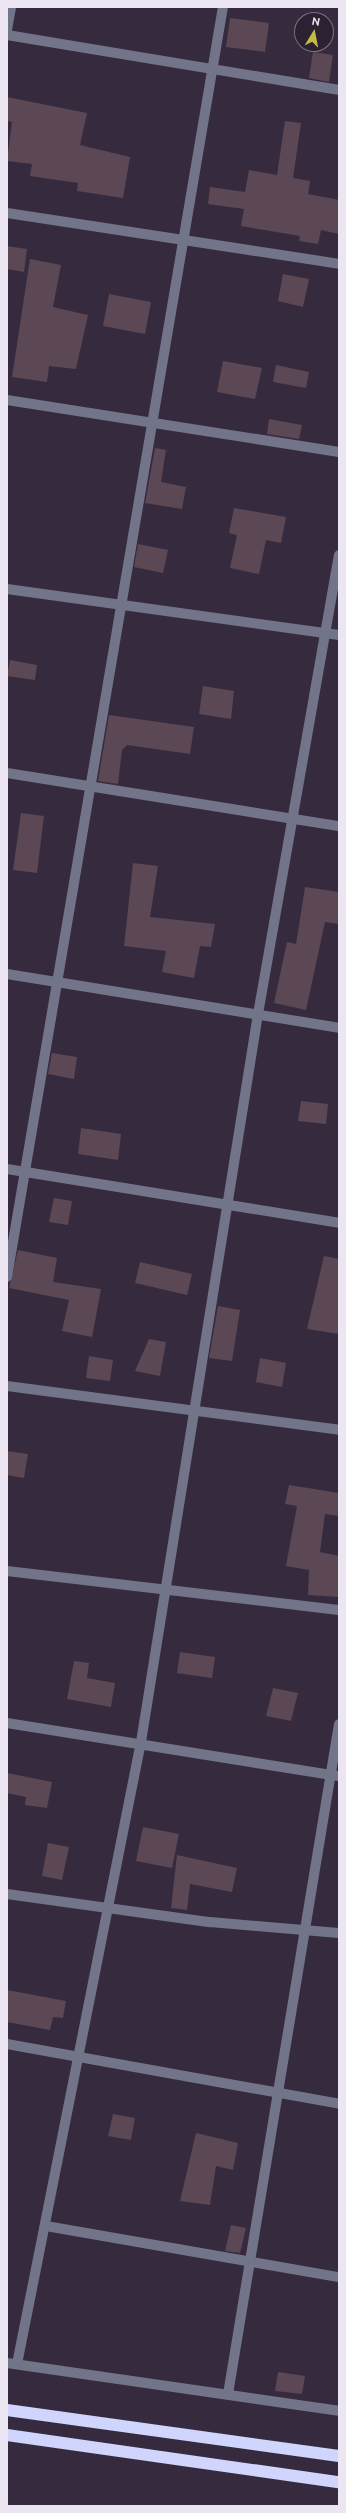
<!DOCTYPE html>
<html>
<head>
<meta charset="utf-8">
<style>
  body { margin:0 }
  #map { position:relative; width:346px; height:2513px; overflow:hidden; background:#362b3e; font-family:Ubuntu,sans-serif }
  div>[style] { position:absolute }
  .building>* { inset:0; background:#5c4754 }
  .minor>* { height:10px; margin:-5px; padding:0 5px; transform-origin:5px; border-radius:5px; background:#727589 }
  .highway>* { height:12px; margin:-6px; padding:0 6px; transform-origin:6px; border-radius:6px; background:#cfd5fc }
  span { translate:-50% -50%; white-space:nowrap; text-align:center; line-height:1.15; -webkit-text-stroke:3.5px #2c2133; paint-order:stroke }
  .frame { position:absolute; inset:0; border:8px solid #ece6f2; pointer-events:none }
  .north { position:absolute; left:294px; top:12px; width:40px; height:40px; box-sizing:border-box; background:#2c2133; border:1px solid #79707f; border-radius:50%; rotate:10deg; font-size:11px; font-weight:700; line-height:16px; text-align:center; color:#ece6f2 }
  .north::after { content:''; display:block; margin:auto; width:14px; height:18px; background:#c4bc3d; clip-path:polygon(50% 0,100% 100%,50% 72%,0 100%) }
</style>
</head>
<body>
<div id="map">
  <div class="building">
    <div style="clip-path:polygon(230px 18px,269px 23px,265px 52px,226px 47px)"></div>
    <div style="clip-path:polygon(313px 52px,333px 55px,329px 82px,309px 78px)"></div>
    <div style="clip-path:polygon(7px 97px,87px 113px,80px 145px,130px 157px,123px 198px,77px 191px,78px 183px,30px 176px,32px 164px,7px 161px,12px 122px,7px 121px)"></div>
    <div style="clip-path:polygon(285px 121px,301px 123px,293px 178px,310px 181px,308px 194px,339px 200px,339px 234px,321px 230px,318px 244px,299px 241px,300px 236px,241px 226px,244px 209px,208px 204px,210px 187px,245px 192px,249px 170px,277px 175px)"></div>
    <div style="clip-path:polygon(7px 246px,27px 249px,24px 272px,7px 269px)"></div>
    <div style="clip-path:polygon(30px 259px,61px 265px,53px 307px,88px 315px,76px 369px,49px 366px,47px 382px,12px 377px)"></div>
    <div style="clip-path:polygon(283px 274px,309px 279px,303px 307px,278px 301px)"></div>
    <div style="clip-path:polygon(109px 294px,151px 302px,145px 334px,103px 326px)"></div>
    <div style="clip-path:polygon(223px 361px,262px 368px,255px 399px,217px 392px)"></div>
    <div style="clip-path:polygon(276px 365px,309px 372px,306px 388px,273px 382px)"></div>
    <div style="clip-path:polygon(269px 419px,302px 425px,299px 439px,267px 434px)"></div>
    <div style="clip-path:polygon(155px 448px,166px 450px,161px 482px,186px 487px,182px 509px,145px 503px)"></div>
    <div style="clip-path:polygon(234px 508px,286px 517px,281px 543px,266px 540px,259px 574px,230px 568px,237px 535px,229px 533px)"></div>
    <div style="clip-path:polygon(138px 544px,168px 550px,163px 573px,134px 567px)"></div>
    <div style="clip-path:polygon(10px 660px,37px 665px,35px 680px,7px 676px)"></div>
    <div style="clip-path:polygon(203px 686px,234px 691px,231px 719px,199px 714px)"></div>
    <div style="clip-path:polygon(109px 715px,194px 727px,190px 754px,127px 745px,122px 750px,118px 784px,98px 781px)"></div>
    <div style="clip-path:polygon(21px 813px,44px 816px,37px 873px,13px 870px)"></div>
    <div style="clip-path:polygon(133px 863px,158px 866px,150px 917px,215px 924px,211px 947px,200px 946px,194px 978px,162px 972px,166px 951px,124px 946px)"></div>
    <div style="clip-path:polygon(305px 887px,339px 892px,339px 924px,325px 922px,306px 1010px,274px 1003px,287px 942px,296px 944px)"></div>
    <div style="clip-path:polygon(52px 1053px,77px 1057px,74px 1079px,48px 1074px)"></div>
    <div style="clip-path:polygon(301px 1101px,328px 1104px,326px 1124px,298px 1121px)"></div>
    <div style="clip-path:polygon(81px 1128px,121px 1134px,118px 1160px,78px 1154px)"></div>
    <div style="clip-path:polygon(54px 1198px,72px 1201px,68px 1225px,49px 1222px)"></div>
    <div style="clip-path:polygon(18px 1250px,57px 1258px,53px 1282px,101px 1289px,92px 1337px,62px 1331px,69px 1300px,9px 1288px)"></div>
    <div style="clip-path:polygon(324px 1256px,339px 1259px,339px 1334px,307px 1329px)"></div>
    <div style="clip-path:polygon(140px 1262px,192px 1274px,187px 1295px,135px 1283px)"></div>
    <div style="clip-path:polygon(218px 1306px,240px 1310px,232px 1361px,209px 1358px)"></div>
    <div style="clip-path:polygon(149px 1339px,166px 1342px,160px 1376px,135px 1371px)"></div>
    <div style="clip-path:polygon(89px 1356px,113px 1360px,110px 1381px,86px 1378px)"></div>
    <div style="clip-path:polygon(260px 1358px,286px 1363px,282px 1387px,256px 1382px)"></div>
    <div style="clip-path:polygon(7px 1451px,28px 1454px,24px 1478px,7px 1475px)"></div>
    <div style="clip-path:polygon(289px 1485px,339px 1493px,339px 1516px,325px 1514px,320px 1552px,339px 1556px,339px 1597px,308px 1595px,309px 1570px,286px 1566px,297px 1506px,285px 1504px)"></div>
    <div style="clip-path:polygon(180px 1652px,215px 1657px,212px 1678px,177px 1673px)"></div>
    <div style="clip-path:polygon(74px 1661px,89px 1663px,87px 1678px,115px 1683px,111px 1707px,67px 1699px)"></div>
    <div style="clip-path:polygon(273px 1688px,298px 1693px,291px 1721px,266px 1716px)"></div>
    <div style="clip-path:polygon(7px 1773px,52px 1782px,47px 1808px,25px 1805px,26px 1797px,7px 1793px)"></div>
    <div style="clip-path:polygon(143px 1827px,179px 1834px,172px 1868px,136px 1861px)"></div>
    <div style="clip-path:polygon(48px 1843px,69px 1847px,62px 1880px,42px 1876px)"></div>
    <div style="clip-path:polygon(177px 1855px,237px 1868px,232px 1892px,190px 1884px,187px 1910px,171px 1908px)"></div>
    <div style="clip-path:polygon(7px 1990px,66px 2001px,63px 2018px,53px 2017px,50px 2030px,7px 2022px)"></div>
    <div style="clip-path:polygon(113px 2114px,135px 2118px,131px 2140px,108px 2136px)"></div>
    <div style="clip-path:polygon(196px 2133px,238px 2143px,233px 2170px,216px 2166px,210px 2205px,180px 2201px)"></div>
    <div style="clip-path:polygon(231px 2225px,246px 2228px,240px 2253px,225px 2251px)"></div>
    <div style="clip-path:polygon(278px 2372px,305px 2376px,302px 2394px,275px 2391px)"></div>
  </div>
  <div class="minor">
    <div style="left:7px;top:30px;width:23px;rotate:-80deg"></div>
    <div style="left:7px;top:35px;width:337px;rotate:9.4deg"></div>
    <div style="left:7px;top:213px;width:336px;rotate:8.7deg"></div>
    <div style="left:7px;top:400px;width:336px;rotate:8.9deg"></div>
    <div style="left:7px;top:589px;width:335px;rotate:7.9deg"></div>
    <div style="left:7px;top:773px;width:336px;rotate:9.1deg"></div>
    <div style="left:7px;top:974px;width:336px;rotate:9.2deg"></div>
    <div style="left:7px;top:1169px;width:336px;rotate:9.2deg"></div>
    <div style="left:7px;top:1277px;width:1288px;rotate:-80.35deg"></div>
    <div style="left:7px;top:1386px;width:335px;rotate:7.5deg"></div>
    <div style="left:7px;top:1571px;width:334px;rotate:6.7deg"></div>
    <div style="left:7px;top:1723px;width:336px;rotate:9.1deg"></div>
    <div style="left:7px;top:1894px;width:205px;rotate:7.9deg"></div>
    <div style="left:210px;top:1922px;width:129px;rotate:4.9deg"></div>
    <div style="left:7px;top:2044px;width:337px;rotate:10.2deg"></div>
    <div style="left:46px;top:2226px;width:297px;rotate:9.9deg"></div>
    <div style="left:7px;top:2363px;width:335px;rotate:8.2deg"></div>
    <div style="left:17px;top:2364px;width:634px;rotate:-78.73deg"></div>
    <div style="left:141px;top:1742px;width:737px;rotate:-80.87deg"></div>
    <div style="left:258px;top:1014px;width:466px;rotate:-80deg"></div>
    <div style="left:228px;top:2394px;width:679px;rotate:-80.59deg"></div>
  </div>
  <div class="highway">
    <div style="left:7px;top:2410px;width:335px;rotate:7.9deg"></div>
    <div style="left:7px;top:2435px;width:335px;rotate:8.1deg"></div>
  </div>
  <div class="frame"></div>
  <div class="north">N</div>
</div>
</body>
</html>
